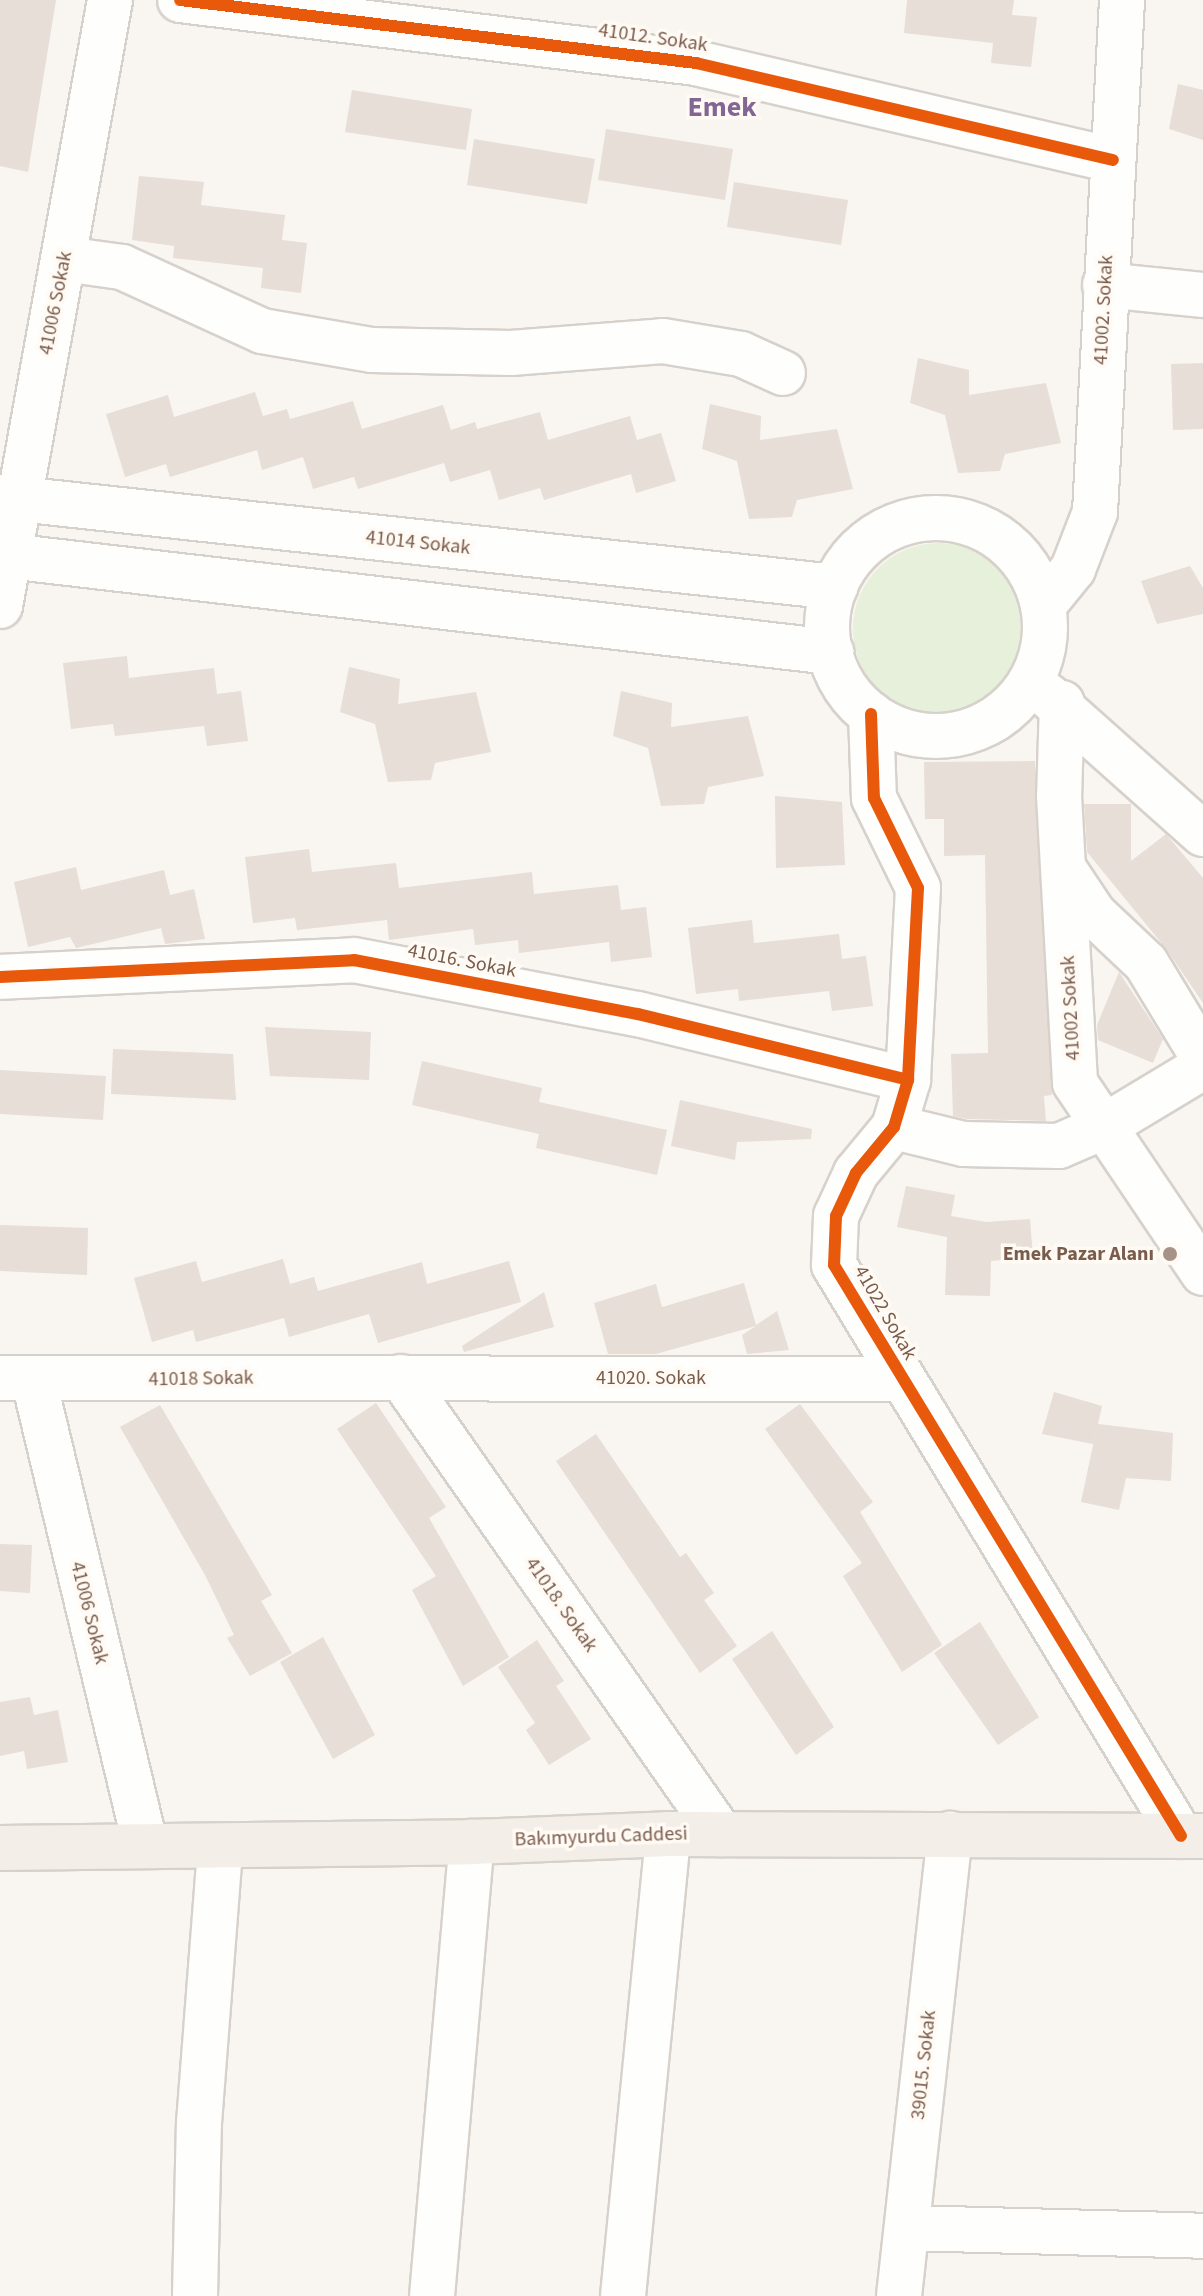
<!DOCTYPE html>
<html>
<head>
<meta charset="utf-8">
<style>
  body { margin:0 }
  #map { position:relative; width:1203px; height:2296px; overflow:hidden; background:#f9f5f0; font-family:"Source Sans 3",sans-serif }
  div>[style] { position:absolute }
  .green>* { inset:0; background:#e7f0db }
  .round { border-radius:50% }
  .building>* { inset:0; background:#e6ded7 }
  .roads { filter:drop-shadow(2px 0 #d7d1cb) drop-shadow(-2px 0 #d7d1cb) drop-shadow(0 2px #d7d1cb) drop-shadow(0 -2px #d7d1cb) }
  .minor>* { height:44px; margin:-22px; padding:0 22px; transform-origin:22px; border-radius:22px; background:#fefefd }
  .minor>.ring { margin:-22px; padding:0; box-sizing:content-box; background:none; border:44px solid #fefefd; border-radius:50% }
  .major>* { height:44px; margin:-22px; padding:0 22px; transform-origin:22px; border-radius:22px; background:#f3eee8 }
  .cycleway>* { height:12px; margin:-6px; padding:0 6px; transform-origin:6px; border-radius:6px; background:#e8590c }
  .dots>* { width:22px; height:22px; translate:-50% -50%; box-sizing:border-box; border:4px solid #fffaf3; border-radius:50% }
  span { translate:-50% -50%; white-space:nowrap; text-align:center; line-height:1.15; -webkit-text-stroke:7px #fffaf3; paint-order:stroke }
  .street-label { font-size:20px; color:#7a5c4d }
  .poi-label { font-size:20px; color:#7a5c4d; font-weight:700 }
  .right { translate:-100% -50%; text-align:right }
  .district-label { font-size:28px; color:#846695; font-weight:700 }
</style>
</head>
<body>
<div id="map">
  <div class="green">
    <div class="round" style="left:853px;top:543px;width:172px;height:172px"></div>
  </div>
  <div class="building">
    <div style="clip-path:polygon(0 0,56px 0,28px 172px,0 166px)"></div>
    <div style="clip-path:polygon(907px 0,1014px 0,1012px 15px,1037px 17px,1031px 67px,991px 63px,993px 43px,904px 33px)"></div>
    <div style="clip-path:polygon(1178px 84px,1203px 90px,1203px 140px,1169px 129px)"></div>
    <div style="clip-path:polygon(352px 90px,472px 109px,466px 150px,345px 132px)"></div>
    <div style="clip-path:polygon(606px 129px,733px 149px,725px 200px,598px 180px)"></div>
    <div style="clip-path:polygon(474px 139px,595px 159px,587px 204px,467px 185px)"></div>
    <div style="clip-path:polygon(139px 176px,204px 182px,201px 205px,285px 215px,282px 240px,307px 243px,301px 293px,261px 288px,263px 268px,173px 258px,174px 246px,132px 240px)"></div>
    <div style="clip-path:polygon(734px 182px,848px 200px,841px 245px,727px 227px)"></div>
    <div style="clip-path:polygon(918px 358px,969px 370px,969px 395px,1046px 383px,1061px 443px,1005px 454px,1000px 471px,958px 473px,945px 415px,910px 403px)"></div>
    <div style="clip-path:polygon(1203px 363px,1203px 429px,1173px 430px,1171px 364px)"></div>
    <div style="clip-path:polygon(255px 392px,263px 416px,287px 409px,290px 419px,353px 401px,362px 429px,443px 405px,451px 430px,475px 422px,477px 429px,540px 412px,548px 440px,630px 416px,637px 440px,661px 433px,676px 481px,636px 493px,631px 474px,544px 500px,540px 488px,499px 500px,490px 470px,450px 482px,444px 463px,358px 489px,354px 477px,313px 489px,303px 457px,262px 470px,257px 450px,170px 477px,166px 464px,125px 477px,106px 414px,168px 395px,174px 417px)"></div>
    <div style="clip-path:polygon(710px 404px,761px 416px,760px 440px,837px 429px,853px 489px,797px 500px,792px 517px,749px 519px,737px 461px,702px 449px)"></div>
    <div style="clip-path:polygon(1190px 566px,1203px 588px,1203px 614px,1157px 624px,1141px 581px)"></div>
    <div style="clip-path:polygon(127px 656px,129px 678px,214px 668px,217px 694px,241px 691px,248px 741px,207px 746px,204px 726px,115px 736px,113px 724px,71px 729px,63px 663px)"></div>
    <div style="clip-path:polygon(349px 667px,400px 679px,398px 704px,476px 692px,491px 752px,435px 763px,431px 780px,388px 782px,375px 724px,340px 712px)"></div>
    <div style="clip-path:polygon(621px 691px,672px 703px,671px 727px,748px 716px,764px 776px,708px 787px,704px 804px,661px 806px,648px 748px,613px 736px)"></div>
    <div style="clip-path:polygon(1035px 761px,1052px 1095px,1044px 1096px,1046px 1121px,967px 1119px,953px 1116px,951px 1054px,988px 1053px,985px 855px,944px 856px,944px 819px,925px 819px,924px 762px)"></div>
    <div style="clip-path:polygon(775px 796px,842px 802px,845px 865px,776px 868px)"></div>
    <div style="clip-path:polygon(1084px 804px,1131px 804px,1131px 861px,1166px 834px,1203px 878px,1203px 1003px,1167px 950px,1087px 852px)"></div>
    <div style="clip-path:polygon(309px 849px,312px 872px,396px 863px,399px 888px,532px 872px,534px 894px,618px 885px,621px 910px,646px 907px,652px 957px,611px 962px,609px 942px,519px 953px,518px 940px,475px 945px,473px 929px,389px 940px,387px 920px,297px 930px,295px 918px,253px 923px,245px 857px)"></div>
    <div style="clip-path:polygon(76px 867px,81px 890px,164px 870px,170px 895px,194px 889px,205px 939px,165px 944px,161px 928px,76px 948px,70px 937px,28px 947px,14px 882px)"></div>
    <div style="clip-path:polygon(752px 920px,754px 943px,839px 934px,842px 959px,866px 956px,873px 1006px,832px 1011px,829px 991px,739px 1001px,738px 989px,696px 994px,688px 928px)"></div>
    <div style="clip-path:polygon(1119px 972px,1163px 1039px,1153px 1063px,1098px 1040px,1097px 1025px)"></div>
    <div style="clip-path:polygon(265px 1027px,371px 1032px,369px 1080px,270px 1076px)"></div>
    <div style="clip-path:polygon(113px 1049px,233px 1054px,236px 1100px,111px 1094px)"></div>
    <div style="clip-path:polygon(422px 1061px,542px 1088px,539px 1102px,667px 1130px,657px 1175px,536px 1148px,539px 1134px,412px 1105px)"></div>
    <div style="clip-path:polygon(0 1070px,106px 1076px,103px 1120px,0 1114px)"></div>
    <div style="clip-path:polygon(680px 1100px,812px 1129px,811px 1139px,737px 1142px,735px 1160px,671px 1146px)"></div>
    <div style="clip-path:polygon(906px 1186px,955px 1195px,951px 1216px,986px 1222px,1030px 1219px,1033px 1257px,991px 1261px,990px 1296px,945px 1295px,947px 1237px,897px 1227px)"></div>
    <div style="clip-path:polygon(0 1225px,88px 1228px,87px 1275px,0 1271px)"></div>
    <div style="clip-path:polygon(283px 1259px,290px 1284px,314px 1277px,318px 1291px,422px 1262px,427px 1284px,509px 1261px,521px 1302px,378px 1343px,369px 1314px,289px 1337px,284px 1318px,196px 1342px,193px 1330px,152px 1342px,134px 1278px,196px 1261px,202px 1282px)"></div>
    <div style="clip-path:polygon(744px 1283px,756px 1325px,777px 1311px,789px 1350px,747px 1354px,742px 1335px,756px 1326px,656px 1354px,608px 1354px,594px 1303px,656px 1284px,662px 1307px)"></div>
    <div style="clip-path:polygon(544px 1292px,554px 1327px,464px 1352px,462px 1346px)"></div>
    <div style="clip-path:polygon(1054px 1392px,1102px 1406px,1098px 1424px,1173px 1433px,1171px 1481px,1126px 1478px,1119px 1510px,1081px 1502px,1096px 1431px,1093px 1444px,1042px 1434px)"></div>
    <div style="clip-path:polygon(376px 1403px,446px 1507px,429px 1518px,509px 1657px,463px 1686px,412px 1590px,436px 1576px,337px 1429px)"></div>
    <div style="clip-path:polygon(800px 1404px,873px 1502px,860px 1512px,942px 1645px,902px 1672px,843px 1576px,862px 1563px,765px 1429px)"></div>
    <div style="clip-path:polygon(160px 1405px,272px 1595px,261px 1601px,292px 1653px,250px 1676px,227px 1638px,234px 1635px,205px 1575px,120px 1427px)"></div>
    <div style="clip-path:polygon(596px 1434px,680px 1557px,686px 1553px,714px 1593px,704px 1600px,737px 1646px,700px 1673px,556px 1461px)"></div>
    <div style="clip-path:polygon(0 1544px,32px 1545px,30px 1593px,0 1591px)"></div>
    <div style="clip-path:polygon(980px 1622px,1039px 1717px,998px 1745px,934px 1653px)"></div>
    <div style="clip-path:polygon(772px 1631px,834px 1727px,796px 1755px,732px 1659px)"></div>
    <div style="clip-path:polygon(323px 1637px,375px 1735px,333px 1759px,280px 1662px)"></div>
    <div style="clip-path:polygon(537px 1640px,564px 1681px,556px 1686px,591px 1739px,549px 1765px,526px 1730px,535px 1723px,498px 1667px)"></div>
    <div style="clip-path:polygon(30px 1697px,34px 1715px,58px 1710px,68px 1762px,27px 1769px,24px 1751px,0 1756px,0 1702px)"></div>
  </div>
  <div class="roads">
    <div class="minor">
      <div style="left:180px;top:0;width:520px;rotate:6.96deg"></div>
      <div style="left:696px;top:63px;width:428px;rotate:13.1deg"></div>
      <div style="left:64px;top:259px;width:59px;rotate:7.9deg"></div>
      <div style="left:122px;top:267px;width:154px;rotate:24.6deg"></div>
      <div style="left:262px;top:331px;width:112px;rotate:9.8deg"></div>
      <div style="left:372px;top:350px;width:139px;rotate:1.2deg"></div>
      <div style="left:511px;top:353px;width:152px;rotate:-4.5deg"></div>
      <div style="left:663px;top:341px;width:79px;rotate:9.5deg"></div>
      <div style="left:741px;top:354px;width:46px;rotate:24.3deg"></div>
      <div style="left:1105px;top:285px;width:99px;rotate:5.8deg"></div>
      <div style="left:0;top:497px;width:840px;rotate:6.15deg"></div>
      <div class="ring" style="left:827px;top:518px;width:174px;height:174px"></div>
      <div style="left:0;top:555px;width:837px;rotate:6.66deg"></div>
      <div style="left:0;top:606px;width:616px;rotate:-79.71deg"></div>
      <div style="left:1043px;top:606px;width:48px;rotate:-51deg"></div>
      <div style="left:1073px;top:569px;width:61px;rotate:-68.9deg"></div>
      <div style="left:1095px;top:512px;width:513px;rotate:-86.98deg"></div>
      <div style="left:1047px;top:695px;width:209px;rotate:41.7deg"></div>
      <div style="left:1062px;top:703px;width:93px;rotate:91.8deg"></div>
      <div style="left:1059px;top:796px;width:287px;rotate:86.8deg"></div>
      <div style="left:1075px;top:1083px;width:229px;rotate:56deg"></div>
      <div style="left:871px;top:714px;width:84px;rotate:88deg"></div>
      <div style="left:874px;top:798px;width:100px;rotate:63.9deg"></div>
      <div style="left:918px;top:888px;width:192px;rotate:93deg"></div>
      <div style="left:908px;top:1080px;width:49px;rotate:106.6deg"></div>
      <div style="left:894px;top:1127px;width:60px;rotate:129.6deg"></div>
      <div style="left:856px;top:1173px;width:47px;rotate:114.9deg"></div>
      <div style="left:836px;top:1216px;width:49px;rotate:92.3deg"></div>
      <div style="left:834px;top:1265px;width:668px;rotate:58.71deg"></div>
      <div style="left:1064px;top:869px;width:54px;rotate:56.3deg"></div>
      <div style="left:1094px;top:914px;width:71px;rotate:43.3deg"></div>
      <div style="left:1146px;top:963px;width:110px;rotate:58.8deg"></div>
      <div style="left:0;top:977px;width:354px;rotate:-2.7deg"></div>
      <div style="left:354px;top:960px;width:289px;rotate:10.8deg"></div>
      <div style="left:638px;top:1014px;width:278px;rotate:13.7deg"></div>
      <div style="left:894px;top:1127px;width:72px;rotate:13.7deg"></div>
      <div style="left:964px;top:1144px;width:95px;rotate:1.2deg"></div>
      <div style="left:1059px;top:1146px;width:48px;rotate:-23.4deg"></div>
      <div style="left:1103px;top:1127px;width:117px;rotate:-31deg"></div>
      <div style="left:401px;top:1377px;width:558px;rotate:55deg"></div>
      <div style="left:0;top:1378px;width:900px;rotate:0.06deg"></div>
      <div style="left:34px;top:1381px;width:477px;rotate:76.5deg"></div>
      <div style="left:907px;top:2228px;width:296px;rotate:1.5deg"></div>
      <div style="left:195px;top:2296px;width:173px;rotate:-88.7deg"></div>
      <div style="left:199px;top:2123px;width:277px;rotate:-85.6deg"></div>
      <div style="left:432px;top:2296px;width:456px;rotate:-85deg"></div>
      <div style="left:623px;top:2296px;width:464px;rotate:-84.4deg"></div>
      <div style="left:899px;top:2296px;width:465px;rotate:-83.7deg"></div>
    </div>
    <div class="major">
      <div style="left:0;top:1848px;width:472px;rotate:-0.7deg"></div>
      <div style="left:472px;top:1842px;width:196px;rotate:-2.3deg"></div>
      <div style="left:668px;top:1834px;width:535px;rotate:0.21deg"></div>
    </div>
  </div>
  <div class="cycleway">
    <div style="left:180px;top:0;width:520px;rotate:6.96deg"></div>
    <div style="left:696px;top:63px;width:428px;rotate:13.1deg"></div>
    <div style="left:871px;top:714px;width:84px;rotate:88deg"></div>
    <div style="left:874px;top:798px;width:100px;rotate:63.9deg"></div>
    <div style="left:918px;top:888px;width:192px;rotate:93deg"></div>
    <div style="left:908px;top:1080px;width:49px;rotate:106.6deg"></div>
    <div style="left:894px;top:1127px;width:60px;rotate:129.6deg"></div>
    <div style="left:856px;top:1173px;width:47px;rotate:114.9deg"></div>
    <div style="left:836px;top:1216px;width:49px;rotate:92.3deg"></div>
    <div style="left:834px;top:1265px;width:668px;rotate:58.71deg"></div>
    <div style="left:0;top:977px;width:354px;rotate:-2.7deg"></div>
    <div style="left:354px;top:960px;width:289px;rotate:10.8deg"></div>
    <div style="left:638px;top:1014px;width:278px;rotate:13.7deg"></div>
  </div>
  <div class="dots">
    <div style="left:1170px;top:1254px;background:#a69286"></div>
  </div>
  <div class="street-label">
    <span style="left:653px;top:38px;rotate:8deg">41012. Sokak</span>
    <span style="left:56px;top:303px;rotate:-79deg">41006 Sokak</span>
    <span style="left:1104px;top:310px;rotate:-87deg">41002. Sokak</span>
    <span style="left:418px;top:543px;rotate:6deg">41014 Sokak</span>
    <span style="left:462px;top:961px;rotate:11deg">41016. Sokak</span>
    <span style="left:1071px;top:1008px;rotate:-93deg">41002 Sokak</span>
    <span style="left:885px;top:1313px;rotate:60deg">41022 Sokak</span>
    <span style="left:651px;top:1378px">41020. Sokak</span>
    <span style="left:201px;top:1379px;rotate:-1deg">41018 Sokak</span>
    <span style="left:561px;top:1605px;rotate:55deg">41018. Sokak</span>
    <span style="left:89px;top:1613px;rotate:76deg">41006 Sokak</span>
    <span style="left:601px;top:1837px;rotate:-2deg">Bakımyurdu Caddesi</span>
    <span style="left:924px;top:2065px;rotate:-84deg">39015. Sokak</span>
  </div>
  <div class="poi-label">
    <span class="right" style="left:1154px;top:1254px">Emek Pazar Alanı</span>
  </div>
  <div class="district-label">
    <span style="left:722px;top:107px">Emek</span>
  </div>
</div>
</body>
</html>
